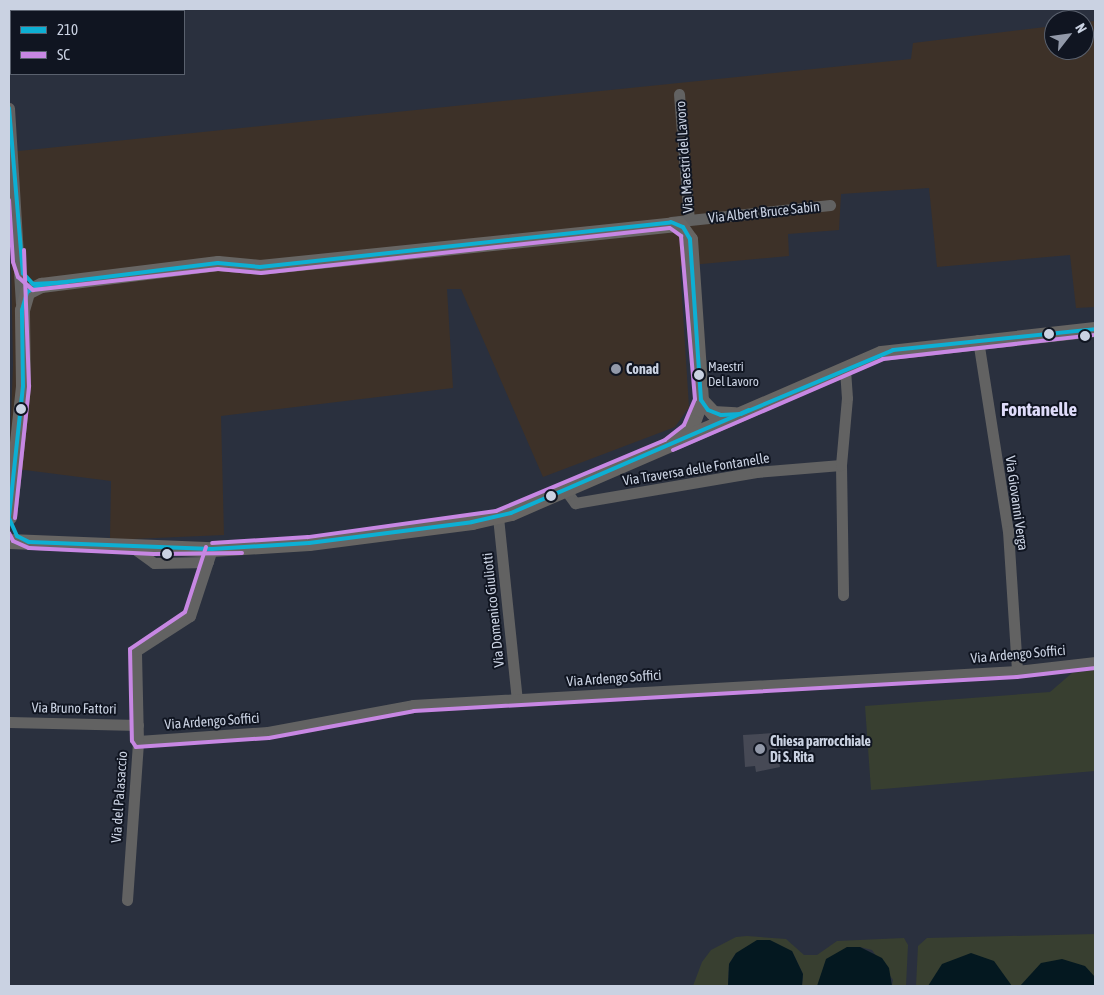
<!DOCTYPE html>
<html>
<head>
<meta charset="utf-8">
<style>
  body { margin:0 }
  #map { position:relative; width:1104px; height:995px; overflow:hidden; background:#2a303e; font-family:"Asap Condensed",sans-serif }
  div>[style] { position:absolute }
  .industrial>* { inset:0; background:#3d3128 }
  .green>* { inset:0; background:#383f30 }
  .water>* { inset:0; background:#041820 }
  .building>* { inset:0; background:#464955 }
  .minor>* { height:11px; margin:-5.5px; padding:0 5.5px; transform-origin:5.5px; border-radius:5.5px; background:#626262 }
  .major>* { height:15px; margin:-7.5px; padding:0 7.5px; transform-origin:7.5px; border-radius:7.5px; background:#676563 }
  .bus-1>* { height:4px; margin:-2px; padding:0 2px; transform-origin:2px; border-radius:2px; background:#0dafd3 }
  .bus-2>* { height:4px; margin:-2px; padding:0 2px; transform-origin:2px; border-radius:2px; background:#c787e3 }
  .dots>* { width:14px; height:14px; translate:-50% -50%; box-sizing:border-box; border:2px solid #101521; border-radius:50% }
  span { translate:-50% -50%; white-space:nowrap; text-align:center; line-height:1.15; -webkit-text-stroke:4px #101521; paint-order:stroke }
  .bus-label { font-size:13px; color:#cad2e2 }
  .left { translate:0 -50%; text-align:left }
  .street-label { font-size:14px; color:#cad2e2 }
  .poi-label { font-size:14px; color:#cad2e2; font-weight:700 }
  .district-label { font-size:19px; color:#dfdcfa; font-weight:700 }
  .frame { position:absolute; inset:0; border:10px solid #cad2e2; pointer-events:none }
  .legend { position:absolute; left:10px; top:10px; width:175px; height:65px; box-sizing:border-box; background:#101521; border:1px solid #5a616e; margin:0; padding:6px 9px; list-style:none; font-size:15px; color:#cad2e2 }
  .legend li { display:flex; align-items:center; gap:10px; height:25px }
  .legend b { width:25px; border:1px solid #5a616e }
  .north { position:absolute; left:1044px; top:10px; width:50px; height:50px; box-sizing:border-box; background:#101521; border:1px solid #5a616e; border-radius:50%; rotate:60deg; font-size:14px; font-weight:700; line-height:20px; text-align:center; color:#cad2e2 }
  .north::after { content:''; display:block; margin:auto; width:18px; height:22px; background:#9299a9; clip-path:polygon(50% 0,100% 100%,50% 72%,0 100%) }
</style>
</head>
<body>
<div id="map">
  <div class="industrial">
    <div style="clip-path:polygon(1095px 21px,1095px 307px,1076px 308px,1070px 255px,937px 267px,929px 188px,841px 194px,839px 230px,788px 234px,789px 256px,680px 266px,689px 407px,675px 427px,543px 477px,461px 289px,447px 289px,453px 388px,221px 416px,224px 535px,110px 540px,111px 481px,9px 468px,13px 365px,9px 152px,911px 59px,913px 43px,1054px 26px,1054px 50px,1084px 50px,1084px 22px)"></div>
  </div>
  <div class="green">
    <div style="clip-path:polygon(1095px 670px,1095px 771px,871px 790px,865px 706px,1050px 692px,1072px 673px)"></div>
    <div style="clip-path:polygon(1095px 934px,1095px 986px,916px 986px,918px 946px,927px 938px)"></div>
    <div style="clip-path:polygon(747px 936px,786px 939px,804px 955px,817px 955px,837px 941px,904px 938px,908px 945px,906px 986px,892px 986px,893px 980px,872px 950px,860px 947px,847px 947px,817px 986px,802px 986px,803px 974px,792px 951px,736px 953px,729px 964px,728px 986px,693px 986px,702px 962px,711px 950px,736px 937px)"></div>
  </div>
  <div class="water">
    <div style="clip-path:polygon(757px 940px,770px 940px,792px 951px,803px 974px,802px 986px,728px 986px,729px 964px,736px 953px)"></div>
    <div style="clip-path:polygon(847px 947px,860px 947px,882px 958px,889px 968px,892px 986px,817px 986px,826px 959px)"></div>
    <div style="clip-path:polygon(971px 953px,994px 961px,1012px 986px,928px 986px,942px 964px)"></div>
    <div style="clip-path:polygon(1062px 959px,1085px 966px,1095px 977px,1095px 986px,1020px 986px,1041px 963px)"></div>
  </div>
  <div class="building">
    <div style="clip-path:polygon(774px 733px,780px 767px,756px 772px,755px 766px,745px 767px,743px 735px)"></div>
  </div>
  <div class="minor">
    <div style="left:679px;top:94px;width:126px;rotate:85.5deg"></div>
    <div style="left:9px;top:108px;width:195px;rotate:86.5deg"></div>
    <div style="left:671px;top:222px;width:160px;rotate:-6.1deg"></div>
    <div style="left:978px;top:340px;width:193px;rotate:81.1deg"></div>
    <div style="left:1008px;top:531px;width:140px;rotate:86.3deg"></div>
    <div style="left:841px;top:465px;width:130px;rotate:89.1deg"></div>
    <div style="left:564px;top:488px;width:19px;rotate:54deg"></div>
    <div style="left:575px;top:503px;width:184px;rotate:-9.7deg"></div>
    <div style="left:756px;top:472px;width:85px;rotate:-4.7deg"></div>
    <div style="left:841px;top:465px;width:67px;rotate:-84.9deg"></div>
    <div style="left:847px;top:398px;width:31px;rotate:-94deg"></div>
    <div style="left:498px;top:517px;width:184px;rotate:84.1deg"></div>
    <div style="left:132px;top:547px;width:27px;rotate:36deg"></div>
    <div style="left:154px;top:563px;width:54px;rotate:-1.1deg"></div>
    <div style="left:9px;top:722px;width:129px;rotate:1.3deg"></div>
    <div style="left:138px;top:741px;width:130px;rotate:-4deg"></div>
    <div style="left:268px;top:732px;width:147px;rotate:-10.5deg"></div>
    <div style="left:413px;top:705px;width:605px;rotate:-3.22deg"></div>
    <div style="left:1017px;top:671px;width:79px;rotate:-6.6deg"></div>
    <div style="left:127px;top:900px;width:159px;rotate:-86deg"></div>
    <div style="left:138px;top:741px;width:90px;rotate:-91.3deg"></div>
    <div style="left:136px;top:651px;width:64px;rotate:-32.9deg"></div>
    <div style="left:190px;top:616px;width:71px;rotate:-71.8deg"></div>
  </div>
  <div class="major">
    <div style="left:701px;top:400px;width:18px;rotate:47deg"></div>
    <div style="left:713px;top:413px;width:22px;rotate:3deg"></div>
    <div style="left:9px;top:517px;width:132px;rotate:-83.9deg"></div>
    <div style="left:23px;top:386px;width:76px;rotate:-90.8deg"></div>
    <div style="left:22px;top:310px;width:19px;rotate:-74deg"></div>
    <div style="left:27px;top:292px;width:16px;rotate:-27deg"></div>
    <div style="left:41px;top:285px;width:178px;rotate:-7.1deg"></div>
    <div style="left:218px;top:263px;width:42px;rotate:5.4deg"></div>
    <div style="left:260px;top:267px;width:421px;rotate:-5.9deg"></div>
    <div style="left:679px;top:224px;width:19px;rotate:54deg"></div>
    <div style="left:690px;top:239px;width:161px;rotate:86.1deg"></div>
    <div style="left:701px;top:400px;width:23px;rotate:110deg"></div>
    <div style="left:693px;top:422px;width:20px;rotate:131deg"></div>
    <div style="left:9px;top:541px;width:203px;rotate:2.3deg"></div>
    <div style="left:212px;top:549px;width:97px;rotate:-3.5deg"></div>
    <div style="left:309px;top:543px;width:164px;rotate:-7.3deg"></div>
    <div style="left:472px;top:522px;width:40px;rotate:-13deg"></div>
    <div style="left:511px;top:513px;width:403px;rotate:-23.4deg"></div>
    <div style="left:881px;top:353px;width:215px;rotate:-6.4deg"></div>
  </div>
  <div class="bus-1">
    <div style="left:9px;top:108px;width:166px;rotate:85.2deg"></div>
    <div style="left:23px;top:273px;width:15px;rotate:48deg"></div>
    <div style="left:33px;top:284px;width:34px;rotate:-3deg"></div>
    <div style="left:9px;top:517px;width:132px;rotate:-83.9deg"></div>
    <div style="left:23px;top:386px;width:76px;rotate:-90.8deg"></div>
    <div style="left:22px;top:310px;width:19px;rotate:-74deg"></div>
    <div style="left:27px;top:292px;width:16px;rotate:-27deg"></div>
    <div style="left:41px;top:285px;width:178px;rotate:-7.1deg"></div>
    <div style="left:218px;top:263px;width:42px;rotate:5.4deg"></div>
    <div style="left:260px;top:267px;width:413px;rotate:-6.2deg"></div>
    <div style="left:671px;top:222px;width:13px;rotate:23deg"></div>
    <div style="left:683px;top:227px;width:14px;rotate:60deg"></div>
    <div style="left:690px;top:239px;width:161px;rotate:86.1deg"></div>
    <div style="left:701px;top:400px;width:12px;rotate:55deg"></div>
    <div style="left:708px;top:410px;width:14px;rotate:21deg"></div>
    <div style="left:721px;top:415px;width:20px;rotate:-3deg"></div>
    <div style="left:741px;top:414px;width:165px;rotate:-22.8deg"></div>
    <div style="left:893px;top:350px;width:203px;rotate:-5.9deg"></div>
    <div style="left:9px;top:518px;width:20px;rotate:66deg"></div>
    <div style="left:17px;top:536px;width:13px;rotate:27deg"></div>
    <div style="left:29px;top:542px;width:183px;rotate:2.2deg"></div>
    <div style="left:212px;top:549px;width:97px;rotate:-3.5deg"></div>
    <div style="left:309px;top:543px;width:164px;rotate:-7.3deg"></div>
    <div style="left:472px;top:522px;width:40px;rotate:-13deg"></div>
    <div style="left:511px;top:513px;width:259px;rotate:-23.4deg"></div>
  </div>
  <div class="bus-2">
    <div style="left:9px;top:200px;width:62px;rotate:86.3deg"></div>
    <div style="left:13px;top:262px;width:16px;rotate:72deg"></div>
    <div style="left:18px;top:277px;width:20px;rotate:41deg"></div>
    <div style="left:33px;top:290px;width:186px;rotate:-6.5deg"></div>
    <div style="left:218px;top:269px;width:43px;rotate:5.3deg"></div>
    <div style="left:261px;top:273px;width:411px;rotate:-6.3deg"></div>
    <div style="left:670px;top:228px;width:14px;rotate:36deg"></div>
    <div style="left:681px;top:236px;width:164px;rotate:85.1deg"></div>
    <div style="left:695px;top:399px;width:28px;rotate:113deg"></div>
    <div style="left:684px;top:425px;width:24px;rotate:142deg"></div>
    <div style="left:665px;top:440px;width:183px;rotate:157.2deg"></div>
    <div style="left:496px;top:511px;width:190px;rotate:172.1deg"></div>
    <div style="left:308px;top:537px;width:96px;rotate:176.4deg"></div>
    <div style="left:673px;top:450px;width:229px;rotate:-23.4deg"></div>
    <div style="left:883px;top:359px;width:213px;rotate:-6.5deg"></div>
    <div style="left:15px;top:518px;width:133px;rotate:-83.9deg"></div>
    <div style="left:29px;top:386px;width:136px;rotate:-92.1deg"></div>
    <div style="left:9px;top:533px;width:9px;rotate:63deg"></div>
    <div style="left:13px;top:541px;width:17px;rotate:24deg"></div>
    <div style="left:29px;top:548px;width:125px;rotate:2.7deg"></div>
    <div style="left:154px;top:554px;width:88px;rotate:-0.7deg"></div>
    <div style="left:206px;top:547px;width:68px;rotate:107.9deg"></div>
    <div style="left:185px;top:612px;width:66px;rotate:146.1deg"></div>
    <div style="left:130px;top:649px;width:92px;rotate:88.8deg"></div>
    <div style="left:132px;top:741px;width:7px;rotate:56deg"></div>
    <div style="left:136px;top:747px;width:133px;rotate:-3.9deg"></div>
    <div style="left:269px;top:738px;width:147px;rotate:-10.5deg"></div>
    <div style="left:414px;top:711px;width:604px;rotate:-3.23deg"></div>
    <div style="left:1017px;top:677px;width:79px;rotate:-6.6deg"></div>
  </div>
  <div class="dots">
    <div style="left:1049px;top:334px;background:#cad2e2"></div>
    <div style="left:1085px;top:336px;background:#cad2e2"></div>
    <div style="left:616px;top:369px;background:#9299a9"></div>
    <div style="left:699px;top:375px;background:#cad2e2"></div>
    <div style="left:21px;top:409px;background:#cad2e2"></div>
    <div style="left:551px;top:496px;background:#cad2e2"></div>
    <div style="left:167px;top:554px;background:#cad2e2"></div>
    <div style="left:760px;top:749px;background:#9299a9"></div>
  </div>
  <div class="bus-label">
    <span class="left" style="left:708px;top:375px">Maestri<br>Del Lavoro</span>
  </div>
  <div class="street-label">
    <span style="left:684px;top:157px;rotate:-94deg">Via Maestri del Lavoro</span>
    <span style="left:764px;top:212px;rotate:-6deg">Via Albert Bruce Sabin</span>
    <span style="left:696px;top:469px;rotate:-9deg">Via Traversa delle Fontanelle</span>
    <span style="left:1017px;top:503px;rotate:82deg">Via Giovanni Verga</span>
    <span style="left:493px;top:610px;rotate:-96deg">Via Domenico Giuliotti</span>
    <span style="left:1018px;top:654px;rotate:-5deg">Via Ardengo Soffici</span>
    <span style="left:614px;top:678px;rotate:-4deg">Via Ardengo Soffici</span>
    <span style="left:74px;top:708px;rotate:1deg">Via Bruno Fattori</span>
    <span style="left:212px;top:721px;rotate:-4deg">Via Ardengo Soffici</span>
    <span style="left:119px;top:797px;rotate:-86deg">Via del Palasaccio</span>
  </div>
  <div class="poi-label">
    <span class="left" style="left:626px;top:369px">Conad</span>
    <span class="left" style="left:770px;top:749px">Chiesa parrocchiale<br>Di S. Rita</span>
  </div>
  <div class="district-label">
    <span style="left:1039px;top:410px">Fontanelle</span>
  </div>
  <div class="frame"></div>
  <ul class="legend">
  <li><b style="height:6px;background:#0dafd3"></b>210</li>
  <li><b style="height:6px;background:#c787e3"></b>SC</li>
  </ul>
  <div class="north">N</div>
</div>
</body>
</html>
